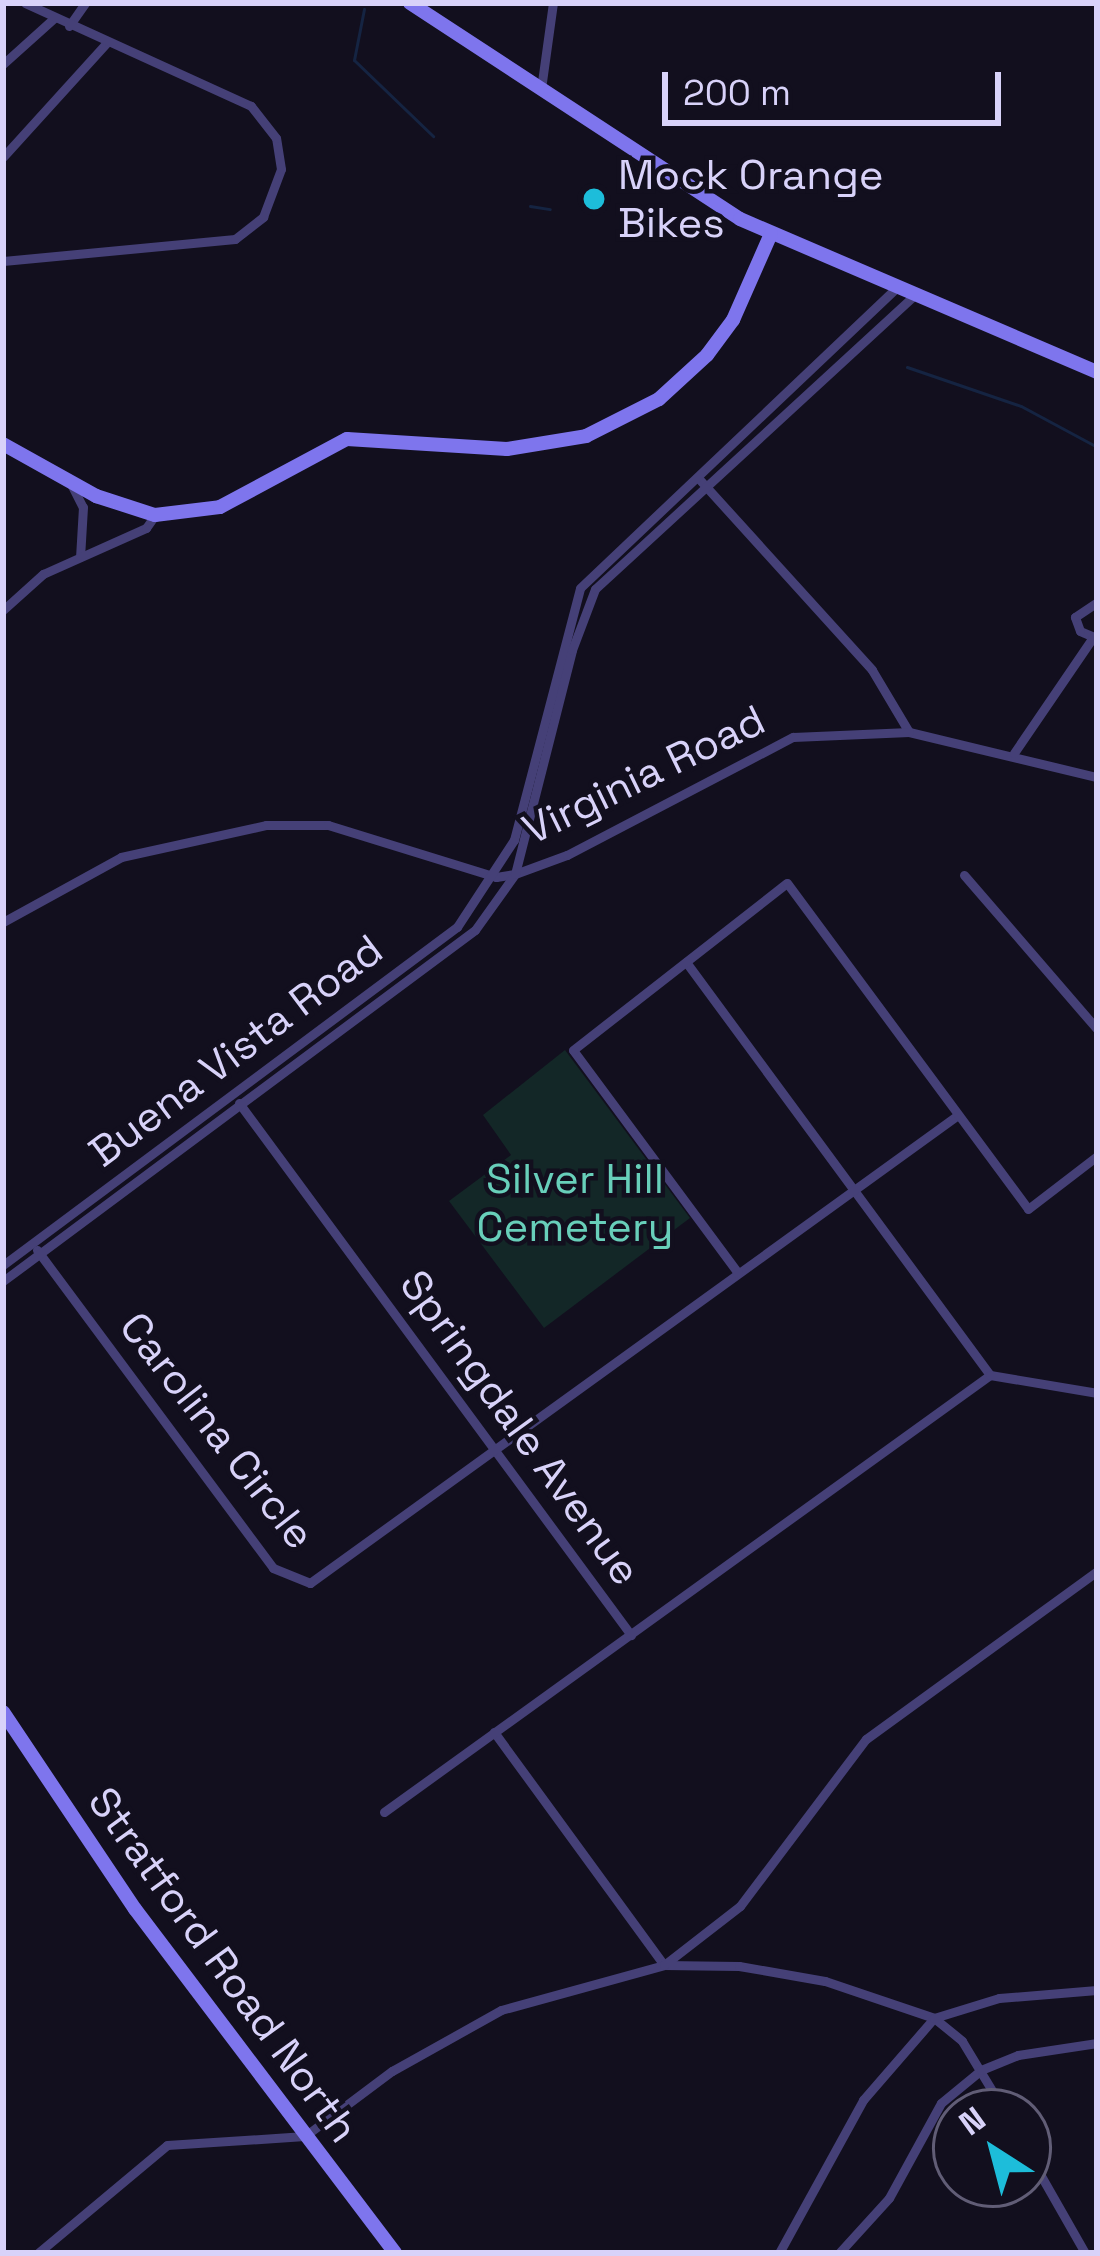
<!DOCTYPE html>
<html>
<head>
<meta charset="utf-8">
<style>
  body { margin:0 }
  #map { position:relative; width:1100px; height:2256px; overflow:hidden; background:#120f1e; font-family:"Space Grotesk",sans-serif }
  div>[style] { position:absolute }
  .green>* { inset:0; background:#132727 }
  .stream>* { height:3px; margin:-1.5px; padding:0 1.5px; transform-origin:1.5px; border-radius:1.5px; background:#152442 }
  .street>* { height:9px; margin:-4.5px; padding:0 4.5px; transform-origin:4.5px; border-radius:4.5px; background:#454077 }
  .secondary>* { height:14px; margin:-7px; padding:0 7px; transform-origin:7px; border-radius:7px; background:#7e75ed }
  .dots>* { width:33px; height:33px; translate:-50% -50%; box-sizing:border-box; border:6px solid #120f1e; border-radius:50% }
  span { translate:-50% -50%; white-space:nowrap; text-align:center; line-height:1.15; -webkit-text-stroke:9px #120f1e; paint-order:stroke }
  .poi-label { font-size:42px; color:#d8d2f9 }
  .left { translate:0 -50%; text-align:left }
  .street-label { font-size:42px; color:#d8d2f9 }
  .park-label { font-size:42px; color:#68cfba }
  .frame { position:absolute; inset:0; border:6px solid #d8d2f9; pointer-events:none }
  .north { position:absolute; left:932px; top:2088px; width:120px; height:120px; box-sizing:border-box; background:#120f1e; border:3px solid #615d76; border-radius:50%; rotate:324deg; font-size:33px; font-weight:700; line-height:48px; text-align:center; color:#d8d2f9 }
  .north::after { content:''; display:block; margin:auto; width:42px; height:54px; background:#1dbdda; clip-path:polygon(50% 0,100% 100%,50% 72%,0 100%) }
  .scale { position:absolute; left:662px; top:72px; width:339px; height:54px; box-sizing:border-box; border:6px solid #d8d2f9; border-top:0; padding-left:15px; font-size:36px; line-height:42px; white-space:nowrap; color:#d8d2f9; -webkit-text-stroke:9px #120f1e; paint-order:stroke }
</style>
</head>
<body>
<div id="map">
  <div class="green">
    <div style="clip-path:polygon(565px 1050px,690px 1218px,544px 1328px,449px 1201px,511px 1155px,483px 1115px)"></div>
  </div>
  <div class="stream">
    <div style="left:364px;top:9px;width:52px;rotate:101.1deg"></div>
    <div style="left:354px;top:60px;width:110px;rotate:43.9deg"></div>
    <div style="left:530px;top:206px;width:20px;rotate:9deg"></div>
    <div style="left:907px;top:367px;width:120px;rotate:18.9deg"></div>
    <div style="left:1021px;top:406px;width:86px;rotate:28.3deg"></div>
  </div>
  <div class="street">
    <div style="left:69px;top:26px;width:28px;rotate:-55deg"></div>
    <div style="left:3px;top:64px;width:69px;rotate:-42deg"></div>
    <div style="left:541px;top:89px;width:87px;rotate:-82.1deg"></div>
    <div style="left:3px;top:157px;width:156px;rotate:-47.8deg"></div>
    <div style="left:3px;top:261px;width:233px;rotate:-5.4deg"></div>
    <div style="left:235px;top:239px;width:36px;rotate:-38deg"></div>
    <div style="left:263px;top:217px;width:51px;rotate:-69.4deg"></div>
    <div style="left:281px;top:169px;width:31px;rotate:-99deg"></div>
    <div style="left:276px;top:138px;width:41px;rotate:-128deg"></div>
    <div style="left:251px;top:106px;width:248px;rotate:-155.5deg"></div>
    <div style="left:700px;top:480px;width:256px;rotate:47.8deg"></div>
    <div style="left:872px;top:670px;width:72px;rotate:59.2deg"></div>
    <div style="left:909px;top:732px;width:193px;rotate:13.5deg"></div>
    <div style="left:70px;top:482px;width:28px;rotate:63deg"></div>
    <div style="left:83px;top:507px;width:50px;rotate:93.4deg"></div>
    <div style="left:3px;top:610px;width:54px;rotate:-42deg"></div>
    <div style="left:43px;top:574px;width:113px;rotate:-24.1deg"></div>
    <div style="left:146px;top:528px;width:16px;rotate:-55deg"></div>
    <div style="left:1094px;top:637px;width:15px;rotate:-157deg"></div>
    <div style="left:1080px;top:631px;width:15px;rotate:-110deg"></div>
    <div style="left:1075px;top:617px;width:27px;rotate:-34deg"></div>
    <div style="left:1014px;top:753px;width:140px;rotate:-55.7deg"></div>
    <div style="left:964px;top:875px;width:203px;rotate:49.2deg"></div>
    <div style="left:3px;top:922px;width:135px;rotate:-28.8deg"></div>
    <div style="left:121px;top:857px;width:148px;rotate:-12.4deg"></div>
    <div style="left:266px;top:825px;width:62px"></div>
    <div style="left:328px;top:825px;width:176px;rotate:17.2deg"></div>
    <div style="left:496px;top:877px;width:19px;rotate:-9deg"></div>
    <div style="left:515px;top:874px;width:55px;rotate:-20.1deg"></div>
    <div style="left:567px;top:855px;width:255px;rotate:-27.6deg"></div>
    <div style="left:793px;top:737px;width:116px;rotate:-2.5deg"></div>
    <div style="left:686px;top:962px;width:513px;rotate:53.64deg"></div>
    <div style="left:239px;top:1103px;width:661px;rotate:53.62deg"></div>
    <div style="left:37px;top:1250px;width:396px;rotate:53.4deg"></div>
    <div style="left:273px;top:1568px;width:40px;rotate:22deg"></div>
    <div style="left:310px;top:1583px;width:799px;rotate:-35.84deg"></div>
    <div style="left:3px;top:1265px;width:566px;rotate:-36.67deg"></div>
    <div style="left:457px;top:927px;width:104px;rotate:-56.8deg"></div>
    <div style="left:514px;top:840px;width:260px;rotate:-75.3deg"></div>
    <div style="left:580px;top:588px;width:436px;rotate:-43.5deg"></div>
    <div style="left:738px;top:1273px;width:277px;rotate:-126.5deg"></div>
    <div style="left:573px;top:1050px;width:271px;rotate:-38deg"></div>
    <div style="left:787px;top:883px;width:405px;rotate:53.5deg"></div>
    <div style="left:1028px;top:1209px;width:87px;rotate:-37.5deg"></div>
    <div style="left:3px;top:1281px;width:588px;rotate:-36.64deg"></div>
    <div style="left:475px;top:930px;width:69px;rotate:-54.5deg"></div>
    <div style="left:515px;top:874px;width:231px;rotate:-75.7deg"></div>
    <div style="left:572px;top:650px;width:65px;rotate:-69.3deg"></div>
    <div style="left:595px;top:589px;width:435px;rotate:-42.6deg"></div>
    <div style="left:494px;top:1732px;width:288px;rotate:53.9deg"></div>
    <div style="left:664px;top:1965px;width:75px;rotate:0.8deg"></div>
    <div style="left:739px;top:1966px;width:87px;rotate:9.9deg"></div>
    <div style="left:825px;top:1981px;width:115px;rotate:18.7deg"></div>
    <div style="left:934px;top:2018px;width:36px;rotate:39deg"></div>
    <div style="left:962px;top:2041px;width:83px;rotate:58.8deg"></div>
    <div style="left:384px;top:1812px;width:747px;rotate:-35.8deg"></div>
    <div style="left:990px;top:1375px;width:109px;rotate:9.5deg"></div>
    <div style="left:1028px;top:2153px;width:115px;rotate:60.3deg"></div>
    <div style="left:38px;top:2253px;width:168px;rotate:-39.9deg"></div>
    <div style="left:167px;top:2145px;width:138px;rotate:-3.7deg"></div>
    <div style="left:305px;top:2136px;width:109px;rotate:-36.8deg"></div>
    <div style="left:392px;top:2071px;width:125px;rotate:-29.2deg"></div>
    <div style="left:501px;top:2010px;width:169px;rotate:-15.4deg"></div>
    <div style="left:664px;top:1965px;width:96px;rotate:-37.8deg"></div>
    <div style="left:740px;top:1906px;width:209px;rotate:-53deg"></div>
    <div style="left:866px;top:1739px;width:286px;rotate:-36deg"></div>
    <div style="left:779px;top:2253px;width:175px;rotate:-61.2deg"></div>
    <div style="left:863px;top:2100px;width:108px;rotate:-49.1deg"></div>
    <div style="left:934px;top:2018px;width:68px;rotate:-17.1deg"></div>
    <div style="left:999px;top:1998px;width:98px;rotate:-4.7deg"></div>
    <div style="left:839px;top:2253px;width:74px;rotate:-47.7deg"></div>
    <div style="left:889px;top:2198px;width:108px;rotate:-61.3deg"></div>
    <div style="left:941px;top:2103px;width:52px;rotate:-39.5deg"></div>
    <div style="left:981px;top:2070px;width:40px;rotate:-22deg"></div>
    <div style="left:1018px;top:2055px;width:80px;rotate:-8.6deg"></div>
  </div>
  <div class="secondary">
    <div style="left:410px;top:3px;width:394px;rotate:33.2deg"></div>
    <div style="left:740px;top:219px;width:388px;rotate:23.2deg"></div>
    <div style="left:3px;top:444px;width:107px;rotate:29.2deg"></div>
    <div style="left:96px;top:496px;width:62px;rotate:17.9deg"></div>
    <div style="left:155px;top:515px;width:65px;rotate:-7deg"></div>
    <div style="left:220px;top:507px;width:144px;rotate:-28.2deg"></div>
    <div style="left:347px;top:439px;width:160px;rotate:3.6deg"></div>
    <div style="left:507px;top:449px;width:80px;rotate:-9.3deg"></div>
    <div style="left:586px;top:436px;width:82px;rotate:-26.9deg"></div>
    <div style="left:659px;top:399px;width:65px;rotate:-42.5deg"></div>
    <div style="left:707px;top:355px;width:44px;rotate:-53.4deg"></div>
    <div style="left:733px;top:320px;width:94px;rotate:-66.2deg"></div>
    <div style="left:3px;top:1712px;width:237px;rotate:56.2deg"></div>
    <div style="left:135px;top:1909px;width:431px;rotate:52.9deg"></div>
  </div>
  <div class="dots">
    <div style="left:594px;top:199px;background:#1dbdda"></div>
  </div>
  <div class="poi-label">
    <span class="left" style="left:618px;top:199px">Mock Orange<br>Bikes</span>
  </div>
  <div class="street-label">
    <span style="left:644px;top:775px;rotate:-26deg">Virginia Road</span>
    <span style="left:236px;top:1051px;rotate:-37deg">Buena Vista Road</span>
    <span style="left:520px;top:1428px;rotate:54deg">Springdale Avenue</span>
    <span style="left:217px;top:1431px;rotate:52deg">Carolina Circle</span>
    <span style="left:223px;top:1965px;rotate:54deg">Stratford Road North</span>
  </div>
  <div class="park-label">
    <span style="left:575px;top:1203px">Silver Hill<br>Cemetery</span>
  </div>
  <div class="frame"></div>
  <div class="north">N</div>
  <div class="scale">200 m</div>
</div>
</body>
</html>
